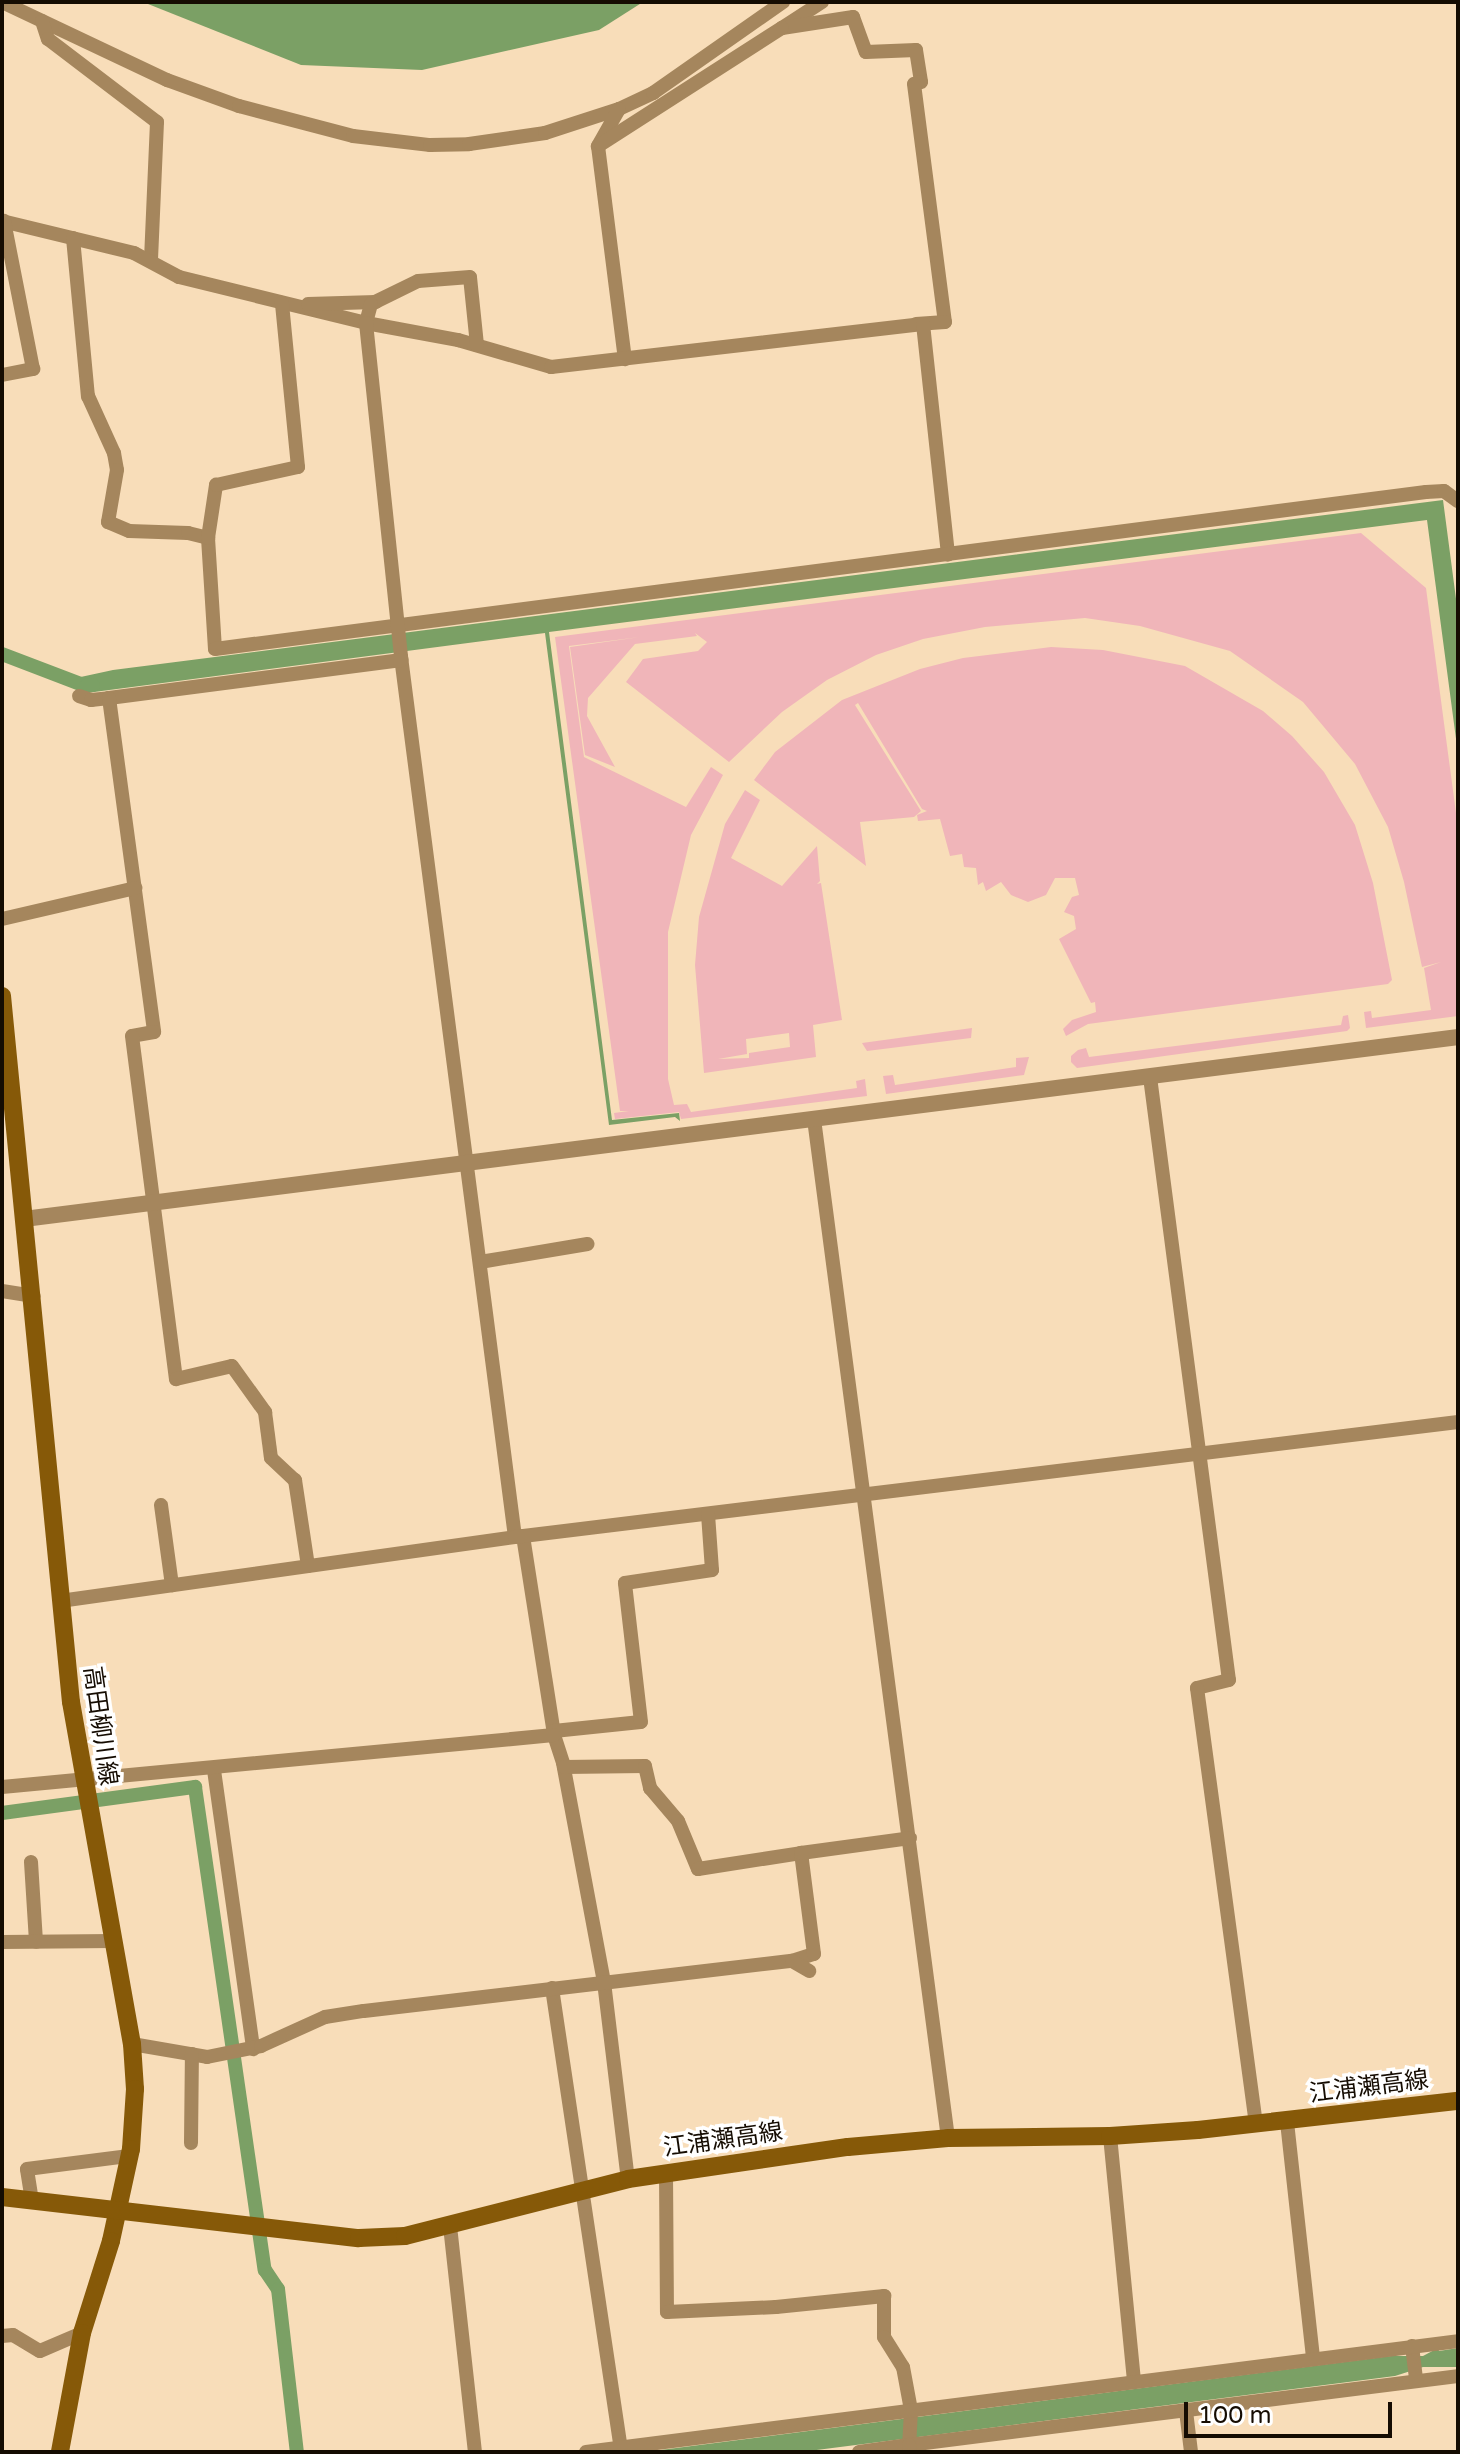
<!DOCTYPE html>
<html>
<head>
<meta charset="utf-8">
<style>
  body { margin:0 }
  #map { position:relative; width:1460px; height:2454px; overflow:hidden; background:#f8ddb9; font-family:"Varela Round","Noto Sans JP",sans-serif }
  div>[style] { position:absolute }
  .green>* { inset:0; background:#f0b5b9 }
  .water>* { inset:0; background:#7ba065 }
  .canal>* { height:14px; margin:-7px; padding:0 7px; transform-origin:7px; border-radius:7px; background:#7ba065 }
  .minor>* { height:14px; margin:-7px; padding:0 7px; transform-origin:7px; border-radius:7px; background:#a5865d }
  .tertiary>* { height:16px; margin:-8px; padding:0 8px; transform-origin:8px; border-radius:8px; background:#a5865d }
  .secondary>* { height:18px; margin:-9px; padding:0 9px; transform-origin:9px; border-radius:9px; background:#865908 }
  span { translate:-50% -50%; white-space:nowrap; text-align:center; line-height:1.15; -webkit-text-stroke:7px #fff; paint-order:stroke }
  .street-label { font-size:24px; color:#150c02 }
  .frame { position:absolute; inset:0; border:4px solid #150c02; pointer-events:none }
  .scale { position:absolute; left:1184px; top:2402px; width:208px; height:36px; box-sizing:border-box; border:4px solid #150c02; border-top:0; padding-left:10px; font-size:24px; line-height:28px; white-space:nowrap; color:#150c02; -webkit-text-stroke:6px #fff; paint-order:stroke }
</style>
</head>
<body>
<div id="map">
  <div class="green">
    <div style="clip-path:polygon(1361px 533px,1426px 588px,1458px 828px,1458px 1016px,1366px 1028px,1364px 1012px,1371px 1011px,1372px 1018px,1431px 1010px,1424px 968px,1441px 962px,1422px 967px,1404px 882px,1388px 827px,1355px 764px,1303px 702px,1230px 651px,1140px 626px,1085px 618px,985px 627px,923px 639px,876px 655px,827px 680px,782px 712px,729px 762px,626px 682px,643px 659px,698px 651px,707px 642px,695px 633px,697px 636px,635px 644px,588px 698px,587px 716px,615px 767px,585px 755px,570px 647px,640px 637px,569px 646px,584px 757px,686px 807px,711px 767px,723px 775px,691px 835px,668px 932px,668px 1079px,674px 1105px,687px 1104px,691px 1112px,857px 1088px,856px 1081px,865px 1079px,867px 1096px,681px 1119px,679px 1112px,615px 1119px,614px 1113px,629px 1111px,620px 1111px,555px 637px)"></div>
    <div style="clip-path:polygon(1051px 647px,1103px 650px,1185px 666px,1263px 711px,1292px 736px,1324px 772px,1355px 825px,1373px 883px,1392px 980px,1388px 984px,1088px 1024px,1066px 1036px,1063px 1029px,1072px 1020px,1096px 1012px,1095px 1002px,1091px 1003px,1059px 939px,1076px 929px,1074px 916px,1064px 912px,1072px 897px,1079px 895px,1075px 878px,1055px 878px,1046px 895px,1028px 902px,1011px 895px,1001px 882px,986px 891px,983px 882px,978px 885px,976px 868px,964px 867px,962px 854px,950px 856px,940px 819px,918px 821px,917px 815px,927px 811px,922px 809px,858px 703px,855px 705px,921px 811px,914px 817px,860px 822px,866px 866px,754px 780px,775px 752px,842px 700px,920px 669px,963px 658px)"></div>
    <div style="clip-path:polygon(evenodd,745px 790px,760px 800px,731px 858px,782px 886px,817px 846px,820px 881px,817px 884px,821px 883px,842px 1020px,813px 1025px,816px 1057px,704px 1073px,695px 965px,699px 917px,725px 824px,745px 790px,789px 1033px,790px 1047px,749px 1053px,749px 1058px,718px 1059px,747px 1054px,746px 1039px,789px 1033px)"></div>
    <div style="clip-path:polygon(1348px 1015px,1350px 1028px,1347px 1031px,1077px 1068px,1071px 1062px,1071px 1056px,1078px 1050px,1086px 1048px,1089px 1057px,1341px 1025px,1343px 1016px)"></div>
    <div style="clip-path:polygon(972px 1028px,971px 1038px,867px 1051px,862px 1043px)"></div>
    <div style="clip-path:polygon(1029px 1057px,1024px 1075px,886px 1094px,883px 1076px,893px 1075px,895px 1085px,1016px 1067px,1016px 1058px)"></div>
  </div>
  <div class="water">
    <div style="clip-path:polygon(143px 2px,643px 2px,599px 30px,422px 70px,301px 65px)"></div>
    <div style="clip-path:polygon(1443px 500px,1458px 614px,1458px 754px,1427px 520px,549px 632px,612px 1120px,679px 1113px,680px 1121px,675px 1117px,609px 1125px,545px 633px,94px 692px,73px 686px,76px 678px,113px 670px)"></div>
    <div style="clip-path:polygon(1438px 2348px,1439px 2351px,1458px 2348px,1458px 2367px,1423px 2367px,1395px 2376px,801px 2452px,645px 2452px,1391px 2356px,1423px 2356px)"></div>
  </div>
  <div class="canal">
    <div style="left:2px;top:654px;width:90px;rotate:20.9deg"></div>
    <div style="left:86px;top:686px;width:7px;rotate:-8deg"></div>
    <div style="left:2px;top:1813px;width:195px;rotate:-7.7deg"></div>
    <div style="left:195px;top:1787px;width:488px;rotate:81.8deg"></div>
    <div style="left:265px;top:2270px;width:23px;rotate:56deg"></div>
    <div style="left:278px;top:2289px;width:164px;rotate:83.4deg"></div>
  </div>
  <div class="minor">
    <div style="left:2px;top:2px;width:183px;rotate:25.3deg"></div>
    <div style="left:167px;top:80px;width:77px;rotate:19.9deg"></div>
    <div style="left:239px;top:106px;width:118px;rotate:14.7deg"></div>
    <div style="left:353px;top:136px;width:78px;rotate:6.7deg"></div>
    <div style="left:430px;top:145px;width:39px;rotate:-1deg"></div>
    <div style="left:469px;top:144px;width:77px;rotate:-8.2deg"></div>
    <div style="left:545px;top:133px;width:78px;rotate:-18deg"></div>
    <div style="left:619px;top:109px;width:38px;rotate:-25deg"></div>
    <div style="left:653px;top:93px;width:159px;rotate:-35deg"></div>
    <div style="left:822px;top:2px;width:48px;rotate:147deg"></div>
    <div style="left:782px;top:28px;width:72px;rotate:-8.8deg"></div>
    <div style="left:853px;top:17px;width:37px;rotate:70deg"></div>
    <div style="left:866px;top:52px;width:50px;rotate:-2.3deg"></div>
    <div style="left:916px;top:50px;width:32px;rotate:81deg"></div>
    <div style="left:921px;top:82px;width:7px;rotate:164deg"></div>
    <div style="left:914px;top:84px;width:240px;rotate:82.6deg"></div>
    <div style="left:945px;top:322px;width:29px;rotate:176deg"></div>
    <div style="left:42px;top:21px;width:19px;rotate:72deg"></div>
    <div style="left:48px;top:39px;width:137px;rotate:37.3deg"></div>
    <div style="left:157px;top:122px;width:138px;rotate:92.5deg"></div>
    <div style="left:619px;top:109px;width:43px;rotate:119.6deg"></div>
    <div style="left:598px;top:146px;width:215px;rotate:82.8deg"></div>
    <div style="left:601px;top:144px;width:215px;rotate:-32.7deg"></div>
    <div style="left:2px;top:221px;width:136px;rotate:13.6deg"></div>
    <div style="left:134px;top:253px;width:51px;rotate:28.1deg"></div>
    <div style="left:179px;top:277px;width:193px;rotate:13.8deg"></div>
    <div style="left:366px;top:323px;width:94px;rotate:10.5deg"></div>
    <div style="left:458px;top:340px;width:97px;rotate:16.2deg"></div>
    <div style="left:551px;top:367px;width:374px;rotate:-6.6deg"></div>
    <div style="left:923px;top:324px;width:232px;rotate:83.8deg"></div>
    <div style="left:73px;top:238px;width:159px;rotate:84.6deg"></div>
    <div style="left:88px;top:396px;width:63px;rotate:65.5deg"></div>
    <div style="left:114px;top:453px;width:17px;rotate:80deg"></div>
    <div style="left:117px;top:470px;width:53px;rotate:99.8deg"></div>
    <div style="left:108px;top:522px;width:23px;rotate:23deg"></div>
    <div style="left:129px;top:531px;width:59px;rotate:1.9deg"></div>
    <div style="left:188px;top:533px;width:21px;rotate:14deg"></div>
    <div style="left:208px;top:538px;width:111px;rotate:86.4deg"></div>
    <div style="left:215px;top:649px;width:1221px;rotate:-7.39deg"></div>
    <div style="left:1426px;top:492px;width:18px;rotate:-3deg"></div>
    <div style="left:1444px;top:491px;width:17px;rotate:36deg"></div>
    <div style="left:308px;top:304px;width:68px;rotate:-1.7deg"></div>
    <div style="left:477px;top:345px;width:68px;rotate:-95.9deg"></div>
    <div style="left:470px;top:277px;width:52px;rotate:175.6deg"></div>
    <div style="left:418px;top:281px;width:52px;rotate:153.9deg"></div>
    <div style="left:371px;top:304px;width:20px;rotate:105deg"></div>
    <div style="left:366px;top:323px;width:336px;rotate:84deg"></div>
    <div style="left:401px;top:657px;width:887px;rotate:82.62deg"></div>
    <div style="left:2px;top:375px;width:32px;rotate:-11deg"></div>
    <div style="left:33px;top:369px;width:151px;rotate:-101.1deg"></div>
    <div style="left:208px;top:538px;width:54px;rotate:-81.4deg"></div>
    <div style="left:216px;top:485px;width:84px;rotate:-12.4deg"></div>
    <div style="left:298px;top:467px;width:165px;rotate:-95.6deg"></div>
    <div style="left:79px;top:696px;width:13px;rotate:18deg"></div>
    <div style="left:91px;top:700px;width:18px;rotate:-6deg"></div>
    <div style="left:109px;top:698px;width:295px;rotate:-7.4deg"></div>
    <div style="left:109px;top:698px;width:337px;rotate:82.3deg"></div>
    <div style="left:154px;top:1032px;width:22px;rotate:170deg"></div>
    <div style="left:132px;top:1036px;width:346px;rotate:82.7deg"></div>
    <div style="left:176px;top:1379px;width:57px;rotate:-13.1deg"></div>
    <div style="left:232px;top:1366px;width:57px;rotate:54.3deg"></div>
    <div style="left:265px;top:1412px;width:46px;rotate:82.6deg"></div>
    <div style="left:271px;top:1458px;width:33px;rotate:43deg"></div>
    <div style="left:295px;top:1480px;width:87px;rotate:81.4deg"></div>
    <div style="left:2px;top:919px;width:137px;rotate:-13.1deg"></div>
    <div style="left:1150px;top:1077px;width:608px;rotate:82.54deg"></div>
    <div style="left:1229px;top:1680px;width:33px;rotate:166deg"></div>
    <div style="left:1197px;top:1688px;width:441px;rotate:82.3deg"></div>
    <div style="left:814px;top:1119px;width:1028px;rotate:82.51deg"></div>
    <div style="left:480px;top:1262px;width:109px;rotate:-9.5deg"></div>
    <div style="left:2px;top:1291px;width:32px;rotate:9deg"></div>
    <div style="left:161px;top:1505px;width:81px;rotate:82.2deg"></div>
    <div style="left:523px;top:1536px;width:201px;rotate:81.1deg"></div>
    <div style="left:554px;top:1735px;width:29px;rotate:72deg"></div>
    <div style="left:563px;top:1763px;width:223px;rotate:79.4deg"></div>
    <div style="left:604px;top:1982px;width:198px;rotate:83.1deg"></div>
    <div style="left:60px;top:1601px;width:459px;rotate:-8deg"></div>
    <div style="left:515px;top:1537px;width:950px;rotate:-6.95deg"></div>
    <div style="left:554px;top:1731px;width:87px;rotate:-5.9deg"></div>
    <div style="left:641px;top:1722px;width:140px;rotate:-96.6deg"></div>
    <div style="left:625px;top:1583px;width:88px;rotate:-8.5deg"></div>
    <div style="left:712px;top:1570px;width:56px;rotate:-94.1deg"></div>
    <div style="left:564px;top:1767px;width:81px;rotate:-0.7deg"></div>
    <div style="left:645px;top:1766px;width:23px;rotate:77deg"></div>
    <div style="left:650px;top:1788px;width:43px;rotate:49.7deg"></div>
    <div style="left:678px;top:1821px;width:52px;rotate:67.4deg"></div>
    <div style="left:698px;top:1869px;width:104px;rotate:-8.8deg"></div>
    <div style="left:214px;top:1770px;width:282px;rotate:82deg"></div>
    <div style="left:2px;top:1787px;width:554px;rotate:-5.38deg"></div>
    <div style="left:31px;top:1862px;width:80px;rotate:86.4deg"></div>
    <div style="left:2px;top:1942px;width:111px;rotate:-0.5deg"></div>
    <div style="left:792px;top:1961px;width:23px;rotate:-18deg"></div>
    <div style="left:814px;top:1954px;width:102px;rotate:-97.3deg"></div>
    <div style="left:801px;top:1853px;width:110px;rotate:-7.8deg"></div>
    <div style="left:552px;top:1988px;width:469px;rotate:81.5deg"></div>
    <div style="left:132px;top:2044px;width:76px;rotate:9.8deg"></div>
    <div style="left:207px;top:2057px;width:55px;rotate:-11.5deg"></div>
    <div style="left:261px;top:2046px;width:70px;rotate:-24.4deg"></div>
    <div style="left:325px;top:2017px;width:39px;rotate:-9deg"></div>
    <div style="left:364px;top:2011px;width:431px;rotate:-6.7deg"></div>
    <div style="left:792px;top:1961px;width:20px;rotate:30deg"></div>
    <div style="left:1287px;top:2122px;width:238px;rotate:83.7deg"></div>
    <div style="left:1110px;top:2136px;width:247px;rotate:84.4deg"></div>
    <div style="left:191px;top:2143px;width:89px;rotate:-89.4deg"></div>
    <div style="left:666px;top:2173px;width:139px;rotate:89.6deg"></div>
    <div style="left:667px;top:2312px;width:109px;rotate:-2.6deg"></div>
    <div style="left:776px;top:2307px;width:109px;rotate:-5.8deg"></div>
    <div style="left:884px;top:2296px;width:41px;rotate:90deg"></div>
    <div style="left:884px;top:2337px;width:36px;rotate:58deg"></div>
    <div style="left:903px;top:2367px;width:44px;rotate:79.5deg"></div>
    <div style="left:911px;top:2410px;width:35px;rotate:93deg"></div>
    <div style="left:909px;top:2445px;width:553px;rotate:-7.16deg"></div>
    <div style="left:32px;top:2201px;width:32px;rotate:-99deg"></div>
    <div style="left:27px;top:2169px;width:103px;rotate:-7.3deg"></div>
    <div style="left:450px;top:2226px;width:227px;rotate:83.7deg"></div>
    <div style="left:2px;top:2336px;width:11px;rotate:-5deg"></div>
    <div style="left:13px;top:2335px;width:31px;rotate:31deg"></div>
    <div style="left:40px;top:2351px;width:46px;rotate:-23.2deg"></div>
    <div style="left:1412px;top:2346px;width:35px;rotate:83deg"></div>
    <div style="left:1186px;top:2411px;width:41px;rotate:83deg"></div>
    <div style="left:586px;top:2452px;width:879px;rotate:-7.25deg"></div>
    <div style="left:859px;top:2452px;width:50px;rotate:-8deg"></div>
    <div style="left:909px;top:2445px;width:7px;rotate:82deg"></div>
  </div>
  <div class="tertiary">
    <div style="left:24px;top:1219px;width:1446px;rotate:-7.23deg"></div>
  </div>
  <div class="secondary">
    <div style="left:2px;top:996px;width:709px;rotate:84.42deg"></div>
    <div style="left:71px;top:1702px;width:347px;rotate:79.9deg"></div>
    <div style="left:132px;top:2044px;width:45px;rotate:86.2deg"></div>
    <div style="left:135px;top:2089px;width:60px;rotate:93.8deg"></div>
    <div style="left:131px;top:2149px;width:94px;rotate:102.3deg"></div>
    <div style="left:111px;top:2241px;width:96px;rotate:107.5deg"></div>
    <div style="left:82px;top:2333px;width:121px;rotate:100.5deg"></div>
    <div style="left:2px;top:2197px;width:359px;rotate:6.6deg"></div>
    <div style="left:359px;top:2238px;width:46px;rotate:-2.5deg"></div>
    <div style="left:405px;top:2236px;width:230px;rotate:-14.3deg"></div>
    <div style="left:628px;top:2179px;width:222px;rotate:-8.3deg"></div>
    <div style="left:848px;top:2147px;width:100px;rotate:-5.1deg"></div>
    <div style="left:948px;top:2138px;width:162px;rotate:-0.7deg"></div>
    <div style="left:1110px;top:2136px;width:88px;rotate:-3.9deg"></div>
    <div style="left:1198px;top:2130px;width:262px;rotate:-6.4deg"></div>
  </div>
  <div class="street-label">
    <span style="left:100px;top:1726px;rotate:82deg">高田柳川線</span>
    <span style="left:1369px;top:2087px;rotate:-7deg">江浦瀬高線</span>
    <span style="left:723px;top:2140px;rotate:-8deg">江浦瀬高線</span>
  </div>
  <div class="frame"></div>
  <div class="scale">100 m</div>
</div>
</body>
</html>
